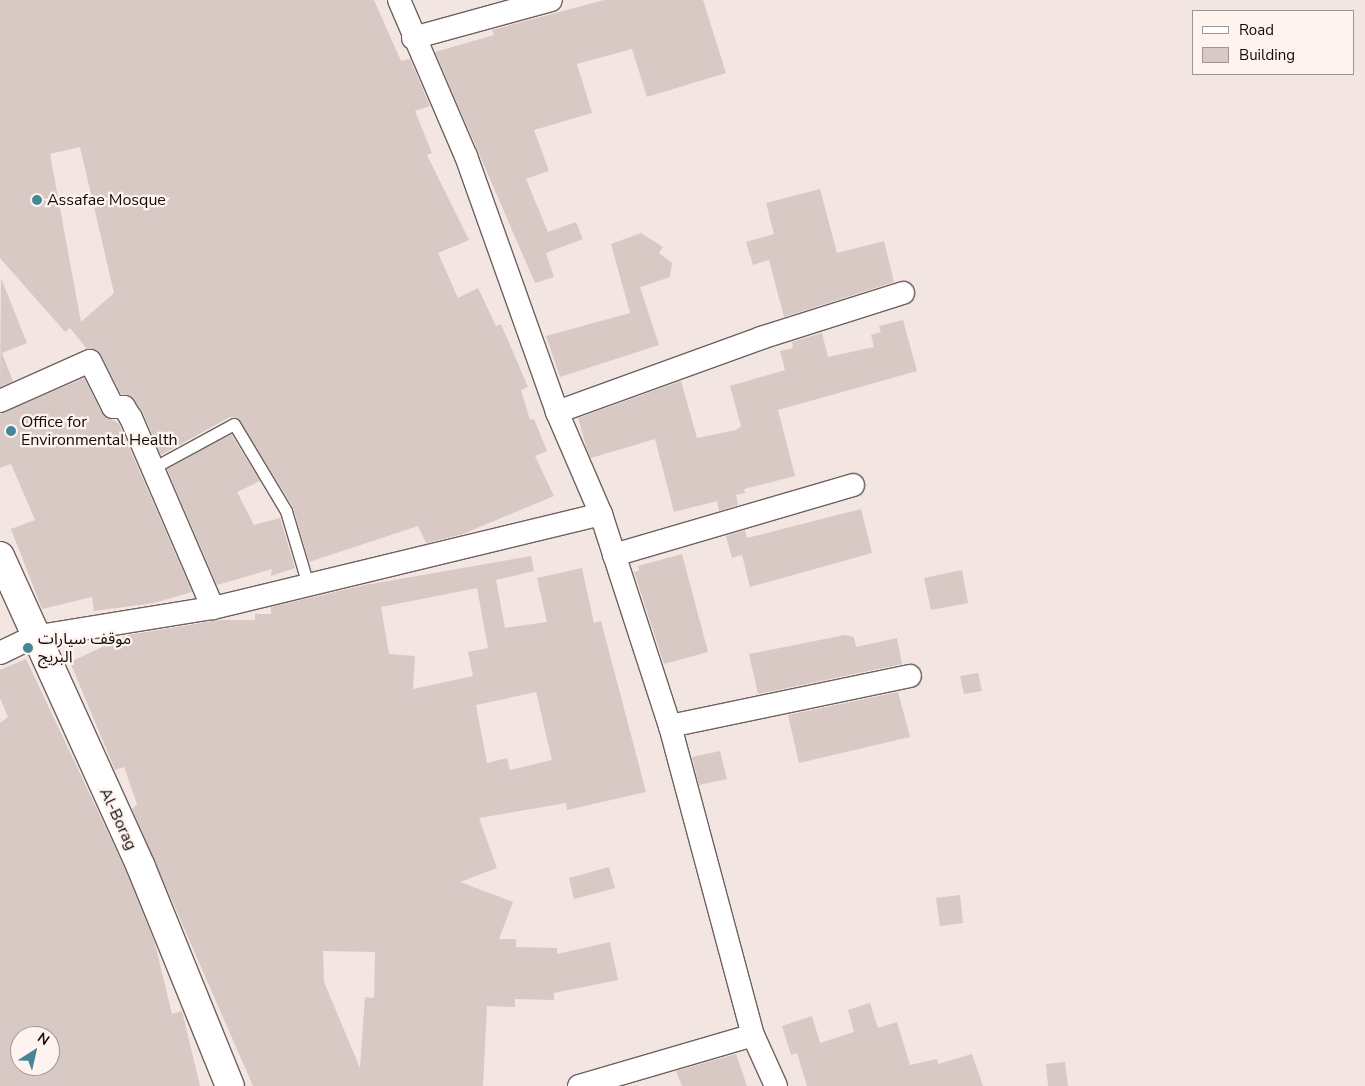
<!DOCTYPE html>
<html>
<head>
<meta charset="utf-8">
<style>
  body { margin:0 }
  #map { position:relative; width:1365px; height:1086px; overflow:hidden; background:#f3e5e1; font-family:"Nunito Sans","Noto Sans Arabic",sans-serif }
  div>[style] { position:absolute }
  .building>* { inset:0; background:#d8c9c5 }
  .roads { filter:drop-shadow(1px 0 #6e615e) drop-shadow(-1px 0 #6e615e) drop-shadow(0 1px #6e615e) drop-shadow(0 -1px #6e615e) }
  .service>* { height:11px; margin:-5.5px; padding:0 5.5px; transform-origin:5.5px; border-radius:5.5px; background:#fff }
  .minor>* { height:22px; margin:-11px; padding:0 11px; transform-origin:11px; border-radius:11px; background:#fff }
  .tertiary>* { height:28px; margin:-14px; padding:0 14px; transform-origin:14px; border-radius:14px; background:#fff }
  .dots>* { width:14px; height:14px; translate:-50% -50%; box-sizing:border-box; border:2px solid #fff3ef; border-radius:50% }
  span { translate:-50% -50%; white-space:nowrap; text-align:center; line-height:1.15; -webkit-text-stroke:4.5px #fff3ef; paint-order:stroke }
  .poi-label { font-size:16px; color:#100b0a }
  .left { translate:0 -50%; text-align:left }
  .street-label { font-size:16px; color:#100b0a }
  .legend { position:absolute; left:1192px; top:10px; width:162px; height:65px; box-sizing:border-box; background:#fff3ef; border:1px solid #9f9693; margin:0; padding:6px 9px; list-style:none; font-size:15px; color:#100b0a }
  .legend li { display:flex; align-items:center; gap:10px; height:25px }
  .legend b { width:25px; border:1px solid #9f9693 }
  .north { position:absolute; left:10px; top:1026px; width:50px; height:50px; box-sizing:border-box; background:#fff3ef; border:1px solid #9f9693; border-radius:50%; rotate:35deg; font-size:14px; font-weight:700; line-height:20px; text-align:center; color:#100b0a }
  .north::after { content:''; display:block; margin:auto; width:18px; height:22px; background:#458798; clip-path:polygon(50% 0,100% 100%,50% 72%,0 100%) }
</style>
</head>
<body>
<div id="map">
  <div class="building">
    <div style="clip-path:polygon(evenodd,0 0,374px 0,401px 61px,410px 59px,430px 106px,415px 111px,432px 153px,427px 155px,469px 240px,438px 253px,458px 298px,478px 288px,496px 326px,501px 324px,528px 387px,521px 390px,530px 420px,534px 419px,547px 451px,535px 456px,554px 496px,463px 534px,426px 543px,418px 526px,309px 562px,293px 507px,238px 418px,230px 417px,161px 455px,142px 411px,131px 396px,121px 394px,101px 355px,87px 349px,70px 328px,65px 332px,0 258px,0 0,80px 147px,114px 293px,81px 322px,50px 154px,80px 147px)"></div>
    <div style="clip-path:polygon(604px 0,703px 0,726px 73px,647px 97px,632px 49px,577px 64px,592px 113px,534px 130px,549px 171px,526px 179px,548px 232px,576px 222px,583px 239px,546px 253px,554px 277px,535px 283px,435px 52px,494px 35px,492px 30px)"></div>
    <div style="clip-path:polygon(820px 189px,837px 253px,884px 241px,894px 282px,784px 317px,769px 260px,753px 265px,746px 242px,774px 234px,766px 203px)"></div>
    <div style="clip-path:polygon(641px 233px,663px 247px,659px 253px,672px 263px,670px 277px,640px 287px,659px 345px,560px 377px,546px 336px,630px 313px,611px 244px)"></div>
    <div style="clip-path:polygon(1px 278px,27px 343px,2px 353px,13px 381px,0 387px)"></div>
    <div style="clip-path:polygon(903px 320px,917px 371px,778px 410px,795px 476px,744px 489px,745px 493px,736px 495px,738px 505px,719px 511px,717px 501px,674px 512px,655px 439px,591px 458px,587px 449px,578px 418px,681px 381px,697px 438px,736px 430px,741px 426px,730px 386px,785px 370px,780px 351px,793px 348px,792px 342px,822px 333px,828px 357px,874px 347px,871px 335px,881px 332px,879px 326px)"></div>
    <div style="clip-path:polygon(84px 378px,102px 413px,119px 424px,192px 592px,154px 603px,94px 611px,92px 597px,42px 609px,11px 529px,35px 520px,11px 464px,0 468px,0 414px)"></div>
    <div style="clip-path:polygon(231px 434px,260px 481px,237px 492px,254px 525px,280px 518px,295px 568px,271px 576px,272px 569px,217px 585px,167px 469px)"></div>
    <div style="clip-path:polygon(861px 509px,872px 553px,750px 587px,742px 555px,732px 558px,726px 536px,745px 530px,747px 538px)"></div>
    <div style="clip-path:polygon(682px 554px,708px 652px,664px 664px,634px 572px,639px 571px,638px 566px)"></div>
    <div style="clip-path:polygon(evenodd,531px 556px,534px 571px,496px 580px,505px 628px,547px 622px,537px 578px,582px 568px,594px 623px,601px 621px,646px 792px,567px 810px,566px 803px,479px 818px,497px 868px,460px 882px,513px 902px,499px 939px,516px 939px,516px 947px,557px 948px,557px 954px,610px 942px,618px 980px,554px 993px,554px 1000px,515px 999px,515px 1007px,487px 1006px,483px 1086px,253px 1086px,132px 809px,137px 804px,124px 767px,115px 770px,70px 662px,128px 635px,220px 620px,255px 620px,255px 614px,271px 614px,271px 607px,365px 585px,531px 556px,477px 588px,488px 648px,468px 652px,473px 676px,413px 689px,415px 656px,389px 654px,381px 607px,477px 588px,531px 556px,536px 692px,552px 760px,510px 770px,507px 758px,487px 763px,476px 705px,536px 692px,531px 556px,323px 951px,375px 952px,374px 998px,365px 997px,360px 1068px,324px 982px,323px 951px)"></div>
    <div style="clip-path:polygon(962px 570px,968px 603px,931px 610px,924px 578px)"></div>
    <div style="clip-path:polygon(845px 635px,854px 637px,856px 647px,897px 638px,902px 664px,758px 694px,749px 654px)"></div>
    <div style="clip-path:polygon(evenodd,26px 659px,127px 873px,155px 944px,172px 1014px,182px 1011px,200px 1086px,0 1086px,0 723px,8px 717px,0 698px,0 670px,26px 659px,20px 1036px,50px 1036px,50px 1066px,20px 1066px,20px 1036px)"></div>
    <div style="clip-path:polygon(978px 673px,982px 691px,964px 694px,960px 676px)"></div>
    <div style="clip-path:polygon(898px 692px,910px 737px,799px 763px,788px 715px)"></div>
    <div style="clip-path:polygon(720px 751px,727px 779px,699px 785px,692px 757px)"></div>
    <div style="clip-path:polygon(609px 867px,615px 888px,574px 899px,569px 878px)"></div>
    <div style="clip-path:polygon(960px 895px,963px 923px,940px 926px,936px 898px)"></div>
    <div style="clip-path:polygon(870px 1003px,878px 1028px,897px 1022px,910px 1065px,937px 1059px,938px 1064px,972px 1054px,983px 1086px,807px 1086px,797px 1053px,791px 1055px,782px 1026px,812px 1016px,820px 1043px,854px 1032px,848px 1010px)"></div>
    <div style="clip-path:polygon(736px 1054px,747px 1086px,682px 1086px,676px 1071px)"></div>
    <div style="clip-path:polygon(1065px 1062px,1068px 1086px,1048px 1086px,1046px 1064px)"></div>
  </div>
  <div class="roads">
    <div class="service">
      <div style="left:151px;top:469px;width:94px;rotate:-28.5deg"></div>
      <div style="left:234px;top:424px;width:101px;rotate:59.1deg"></div>
      <div style="left:286px;top:511px;width:77px;rotate:73.4deg"></div>
    </div>
    <div class="minor">
      <div style="left:399px;top:0;width:170px;rotate:66.8deg"></div>
      <div style="left:466px;top:156px;width:272px;rotate:70.4deg"></div>
      <div style="left:557px;top:412px;width:111px;rotate:66.7deg"></div>
      <div style="left:601px;top:514px;width:223px;rotate:72deg"></div>
      <div style="left:670px;top:726px;width:320px;rotate:75deg"></div>
      <div style="left:753px;top:1035px;width:56px;rotate:65.7deg"></div>
      <div style="left:413px;top:38px;width:143px;rotate:-15.4deg"></div>
      <div style="left:0;top:401px;width:98px;rotate:-24deg"></div>
      <div style="left:90px;top:361px;width:51px;rotate:63.4deg"></div>
      <div style="left:113px;top:407px;width:11px"></div>
      <div style="left:124px;top:407px;width:13px;rotate:58deg"></div>
      <div style="left:131px;top:418px;width:207px;rotate:66.7deg"></div>
      <div style="left:557px;top:412px;width:217px;rotate:-19.9deg"></div>
      <div style="left:761px;top:338px;width:149px;rotate:-17.6deg"></div>
      <div style="left:614px;top:555px;width:249px;rotate:-16.3deg"></div>
      <div style="left:0;top:653px;width:37px;rotate:-26deg"></div>
      <div style="left:33px;top:637px;width:182px;rotate:-9.2deg"></div>
      <div style="left:213px;top:608px;width:399px;rotate:-13.6deg"></div>
      <div style="left:670px;top:726px;width:245px;rotate:-11.8deg"></div>
      <div style="left:579px;top:1086px;width:181px;rotate:-16.3deg"></div>
    </div>
    <div class="tertiary">
      <div style="left:0;top:556px;width:341px;rotate:65.6deg"></div>
      <div style="left:141px;top:867px;width:236px;rotate:67.9deg"></div>
    </div>
  </div>
  <div class="dots">
    <div style="left:37px;top:200px;background:#458798"></div>
    <div style="left:11px;top:431px;background:#458798"></div>
    <div style="left:28px;top:648px;background:#458798"></div>
  </div>
  <div class="poi-label">
    <span class="left" style="left:47px;top:200px">Assafae Mosque</span>
    <span class="left" style="left:21px;top:431px">Office for<br>Environmental Health</span>
    <span class="left" style="left:38px;top:648px">موقف سيارات<br>البريج</span>
  </div>
  <div class="street-label">
    <span style="left:118px;top:819px;rotate:65deg">Al-Borag</span>
  </div>
  <ul class="legend">
  <li><b style="height:6px;background:#fff"></b>Road</li>
  <li><b style="height:14px;background:#d8c9c5"></b>Building</li>
  </ul>
  <div class="north">N</div>
</div>
</body>
</html>
